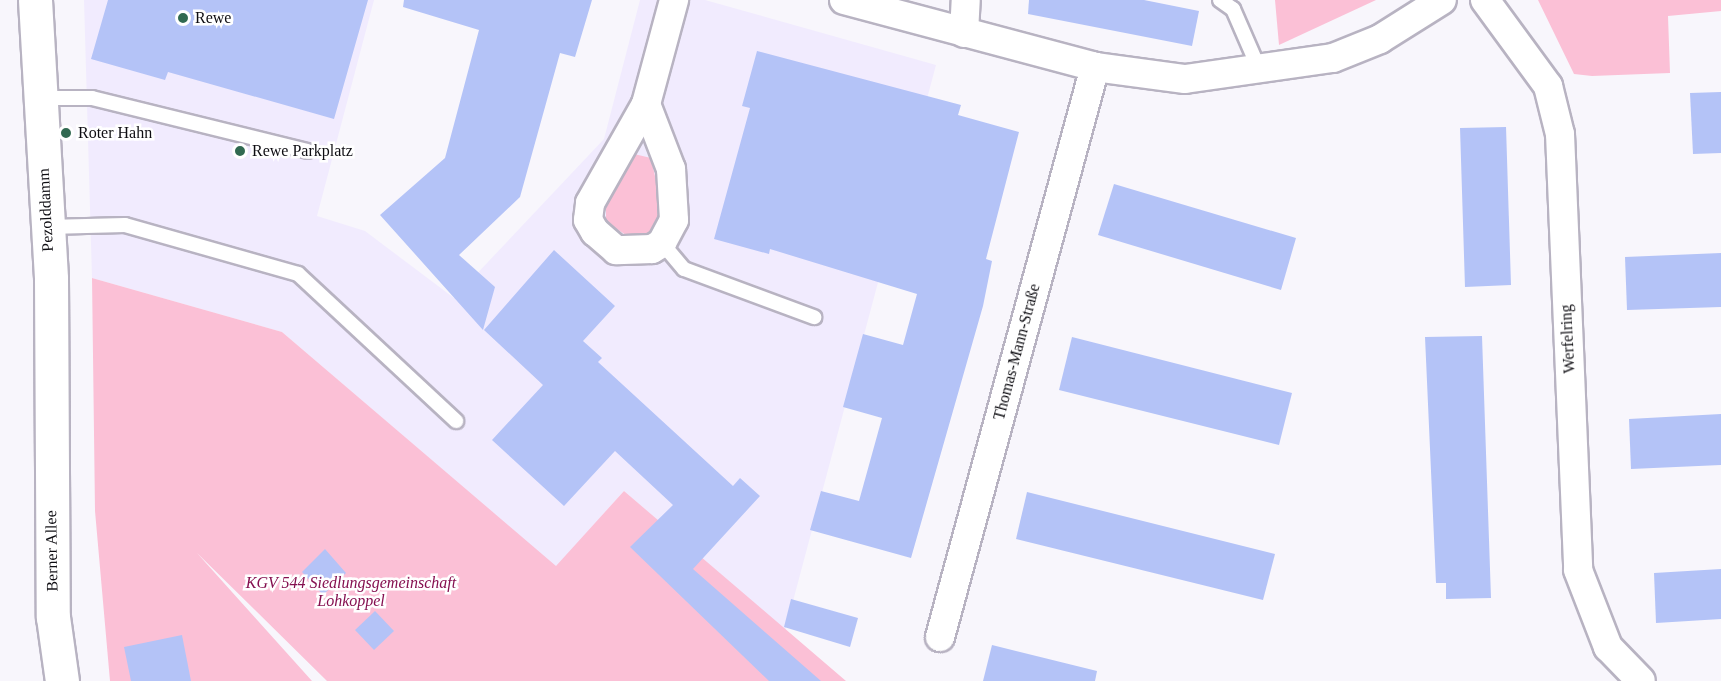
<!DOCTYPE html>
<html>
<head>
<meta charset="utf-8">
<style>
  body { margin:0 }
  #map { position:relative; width:1721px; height:681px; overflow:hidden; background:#f8f6fc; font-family:Georgia,serif }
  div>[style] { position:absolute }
  .built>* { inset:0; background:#f1ebfe }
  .green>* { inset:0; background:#fbc0d6 }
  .building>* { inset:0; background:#b4c3f7 }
  .roads { filter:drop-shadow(2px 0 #b8b3c2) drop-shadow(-2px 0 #b8b3c2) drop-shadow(0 2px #b8b3c2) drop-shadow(0 -2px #b8b3c2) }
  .lane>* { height:14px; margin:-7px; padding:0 7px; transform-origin:7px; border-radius:7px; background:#fff }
  .street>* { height:28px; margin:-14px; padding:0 14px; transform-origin:14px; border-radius:14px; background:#fff }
  .secondary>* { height:33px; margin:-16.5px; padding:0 16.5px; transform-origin:16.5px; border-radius:16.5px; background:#fff }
  .dots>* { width:16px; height:16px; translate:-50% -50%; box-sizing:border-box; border:3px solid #fff; border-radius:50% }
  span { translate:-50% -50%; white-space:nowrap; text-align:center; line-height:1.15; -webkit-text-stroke:5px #fff; paint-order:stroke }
  .poi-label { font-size:16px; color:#0e0d12 }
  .left { translate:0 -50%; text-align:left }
  .street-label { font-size:16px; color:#0e0d12 }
  .park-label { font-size:16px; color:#851050; font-style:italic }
</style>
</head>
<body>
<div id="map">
  <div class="built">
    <div style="clip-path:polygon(84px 0,374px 0,317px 216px,365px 231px,454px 298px,604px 139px,640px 0,705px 0,936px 65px,785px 631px,624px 491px,556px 567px,282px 332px,92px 278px)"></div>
  </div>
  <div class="green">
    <div style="clip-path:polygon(1275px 0,1376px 0,1279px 45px)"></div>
    <div style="clip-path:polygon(1538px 0,1721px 0,1721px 11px,1668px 16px,1670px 73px,1592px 76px,1574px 74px)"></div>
    <div style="clip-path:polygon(634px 154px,651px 158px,664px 217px,648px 236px,626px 235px,606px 222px,606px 199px)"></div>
    <div style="clip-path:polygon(92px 278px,282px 332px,556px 566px,624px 491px,846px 681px,327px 681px,197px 553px,312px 681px,110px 681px,95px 511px)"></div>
  </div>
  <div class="building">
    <div style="clip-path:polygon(108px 0,368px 0,334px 119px,168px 72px,165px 80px,91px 59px)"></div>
    <div style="clip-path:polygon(404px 0,592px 0,575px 57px,560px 53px,520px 197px,459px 255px,495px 287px,483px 330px,380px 215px,445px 158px,479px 30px,403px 7px)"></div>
    <div style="clip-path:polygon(1029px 0,1144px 0,1199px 11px,1192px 46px,1028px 14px)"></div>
    <div style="clip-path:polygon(757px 51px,961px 105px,958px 115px,1019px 132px,986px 259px,992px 261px,983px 306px,911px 558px,810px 530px,821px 491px,859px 501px,882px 418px,843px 407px,850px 381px,863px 334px,903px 345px,917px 294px,770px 249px,769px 254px,714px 239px,750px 108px,742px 106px)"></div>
    <div style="clip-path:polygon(1721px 92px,1721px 153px,1693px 154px,1690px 93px)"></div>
    <div style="clip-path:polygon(1506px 127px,1511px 285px,1465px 287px,1460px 128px)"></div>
    <div style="clip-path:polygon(1114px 184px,1296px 238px,1281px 290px,1098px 235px)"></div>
    <div style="clip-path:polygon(554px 250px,615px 306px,583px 341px,602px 358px,598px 362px,733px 486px,740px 478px,760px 496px,693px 569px,821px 681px,769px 681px,630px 547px,673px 505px,615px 451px,564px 506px,492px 440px,543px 385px,484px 330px)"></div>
    <div style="clip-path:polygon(1721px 253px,1721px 307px,1627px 310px,1625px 257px)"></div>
    <div style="clip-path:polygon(1482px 336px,1491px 598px,1446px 599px,1446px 583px,1436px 583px,1425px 337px)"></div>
    <div style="clip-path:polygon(1072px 337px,1292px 393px,1279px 445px,1059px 390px)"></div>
    <div style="clip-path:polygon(1721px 414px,1721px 465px,1631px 469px,1629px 419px)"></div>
    <div style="clip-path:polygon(1027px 492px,1275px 554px,1263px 600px,1016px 539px)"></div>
    <div style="clip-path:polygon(325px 549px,346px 573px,323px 595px,302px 572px)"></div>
    <div style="clip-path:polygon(1721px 569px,1721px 619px,1656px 623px,1654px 573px)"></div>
    <div style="clip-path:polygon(791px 599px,858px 618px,850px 647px,784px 627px)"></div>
    <div style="clip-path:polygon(375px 611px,394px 631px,374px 650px,355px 630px)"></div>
    <div style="clip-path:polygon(182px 635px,191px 681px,131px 681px,124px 647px)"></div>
    <div style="clip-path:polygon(992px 645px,1097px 671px,1095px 681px,983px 681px)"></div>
  </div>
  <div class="roads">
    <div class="lane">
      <div style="left:1220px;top:0;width:16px;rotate:35deg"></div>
      <div style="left:1233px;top:9px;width:68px;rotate:66.5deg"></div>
      <div style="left:41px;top:98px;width:51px"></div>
      <div style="left:92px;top:98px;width:222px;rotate:13.8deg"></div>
      <div style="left:48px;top:227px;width:77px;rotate:-1.5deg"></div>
      <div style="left:125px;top:225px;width:180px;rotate:15.8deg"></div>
      <div style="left:298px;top:274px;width:216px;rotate:42.9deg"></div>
      <div style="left:662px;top:243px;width:34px;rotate:50deg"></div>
      <div style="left:684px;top:269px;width:139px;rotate:20.3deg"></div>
    </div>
    <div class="street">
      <div style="left:844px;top:0;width:260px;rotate:14.9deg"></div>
      <div style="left:1095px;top:67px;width:91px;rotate:7.6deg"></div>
      <div style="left:1185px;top:79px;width:149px;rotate:-8.1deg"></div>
      <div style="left:1333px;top:58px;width:51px;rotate:-22deg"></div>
      <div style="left:1380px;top:39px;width:73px;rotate:-32.2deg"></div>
      <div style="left:1485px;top:0;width:107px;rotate:53.8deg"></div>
      <div style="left:1548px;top:86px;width:49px;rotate:76deg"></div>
      <div style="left:1560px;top:134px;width:436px;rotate:87.6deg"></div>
      <div style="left:1578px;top:570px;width:83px;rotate:68.7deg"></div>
      <div style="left:1608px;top:647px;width:47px;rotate:45.9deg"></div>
      <div style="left:964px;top:33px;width:33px;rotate:-87deg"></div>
      <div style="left:646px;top:104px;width:70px;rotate:69deg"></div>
      <div style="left:671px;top:169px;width:51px;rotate:86.6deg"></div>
      <div style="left:674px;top:220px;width:26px;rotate:118deg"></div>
      <div style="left:662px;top:243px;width:12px;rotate:149deg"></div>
      <div style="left:652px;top:249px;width:36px;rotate:178deg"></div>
      <div style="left:616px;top:250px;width:28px;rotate:-139deg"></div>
      <div style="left:595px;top:232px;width:14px;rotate:-120deg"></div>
      <div style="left:588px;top:220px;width:17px;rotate:-83deg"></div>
      <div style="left:590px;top:203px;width:114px;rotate:-60.5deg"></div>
      <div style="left:646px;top:104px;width:108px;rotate:-74.9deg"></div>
      <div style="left:940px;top:637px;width:591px;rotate:-74.79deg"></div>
    </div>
    <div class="secondary">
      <div style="left:35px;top:0;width:279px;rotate:86.7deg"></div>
      <div style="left:51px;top:279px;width:338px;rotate:89.7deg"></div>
      <div style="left:53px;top:617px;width:65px;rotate:82deg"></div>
    </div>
  </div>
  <div class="dots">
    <div style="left:183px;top:18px;background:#316951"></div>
    <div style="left:66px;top:133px;background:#316951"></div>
    <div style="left:240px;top:151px;background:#316951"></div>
  </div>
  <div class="poi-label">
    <span class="left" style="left:195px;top:18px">Rewe</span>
    <span class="left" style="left:78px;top:133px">Roter Hahn</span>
    <span class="left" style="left:252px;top:151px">Rewe Parkplatz</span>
  </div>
  <div class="street-label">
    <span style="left:46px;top:210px;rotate:-93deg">Pezolddamm</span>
    <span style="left:1568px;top:339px;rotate:-93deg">Werfelring</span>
    <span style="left:1017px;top:352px;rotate:-75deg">Thomas-Mann-Straße</span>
    <span style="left:52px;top:551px;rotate:-91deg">Berner Allee</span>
  </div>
  <div class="park-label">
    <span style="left:351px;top:592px">KGV 544 Siedlungsgemeinschaft<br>Lohkoppel</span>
  </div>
</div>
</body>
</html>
